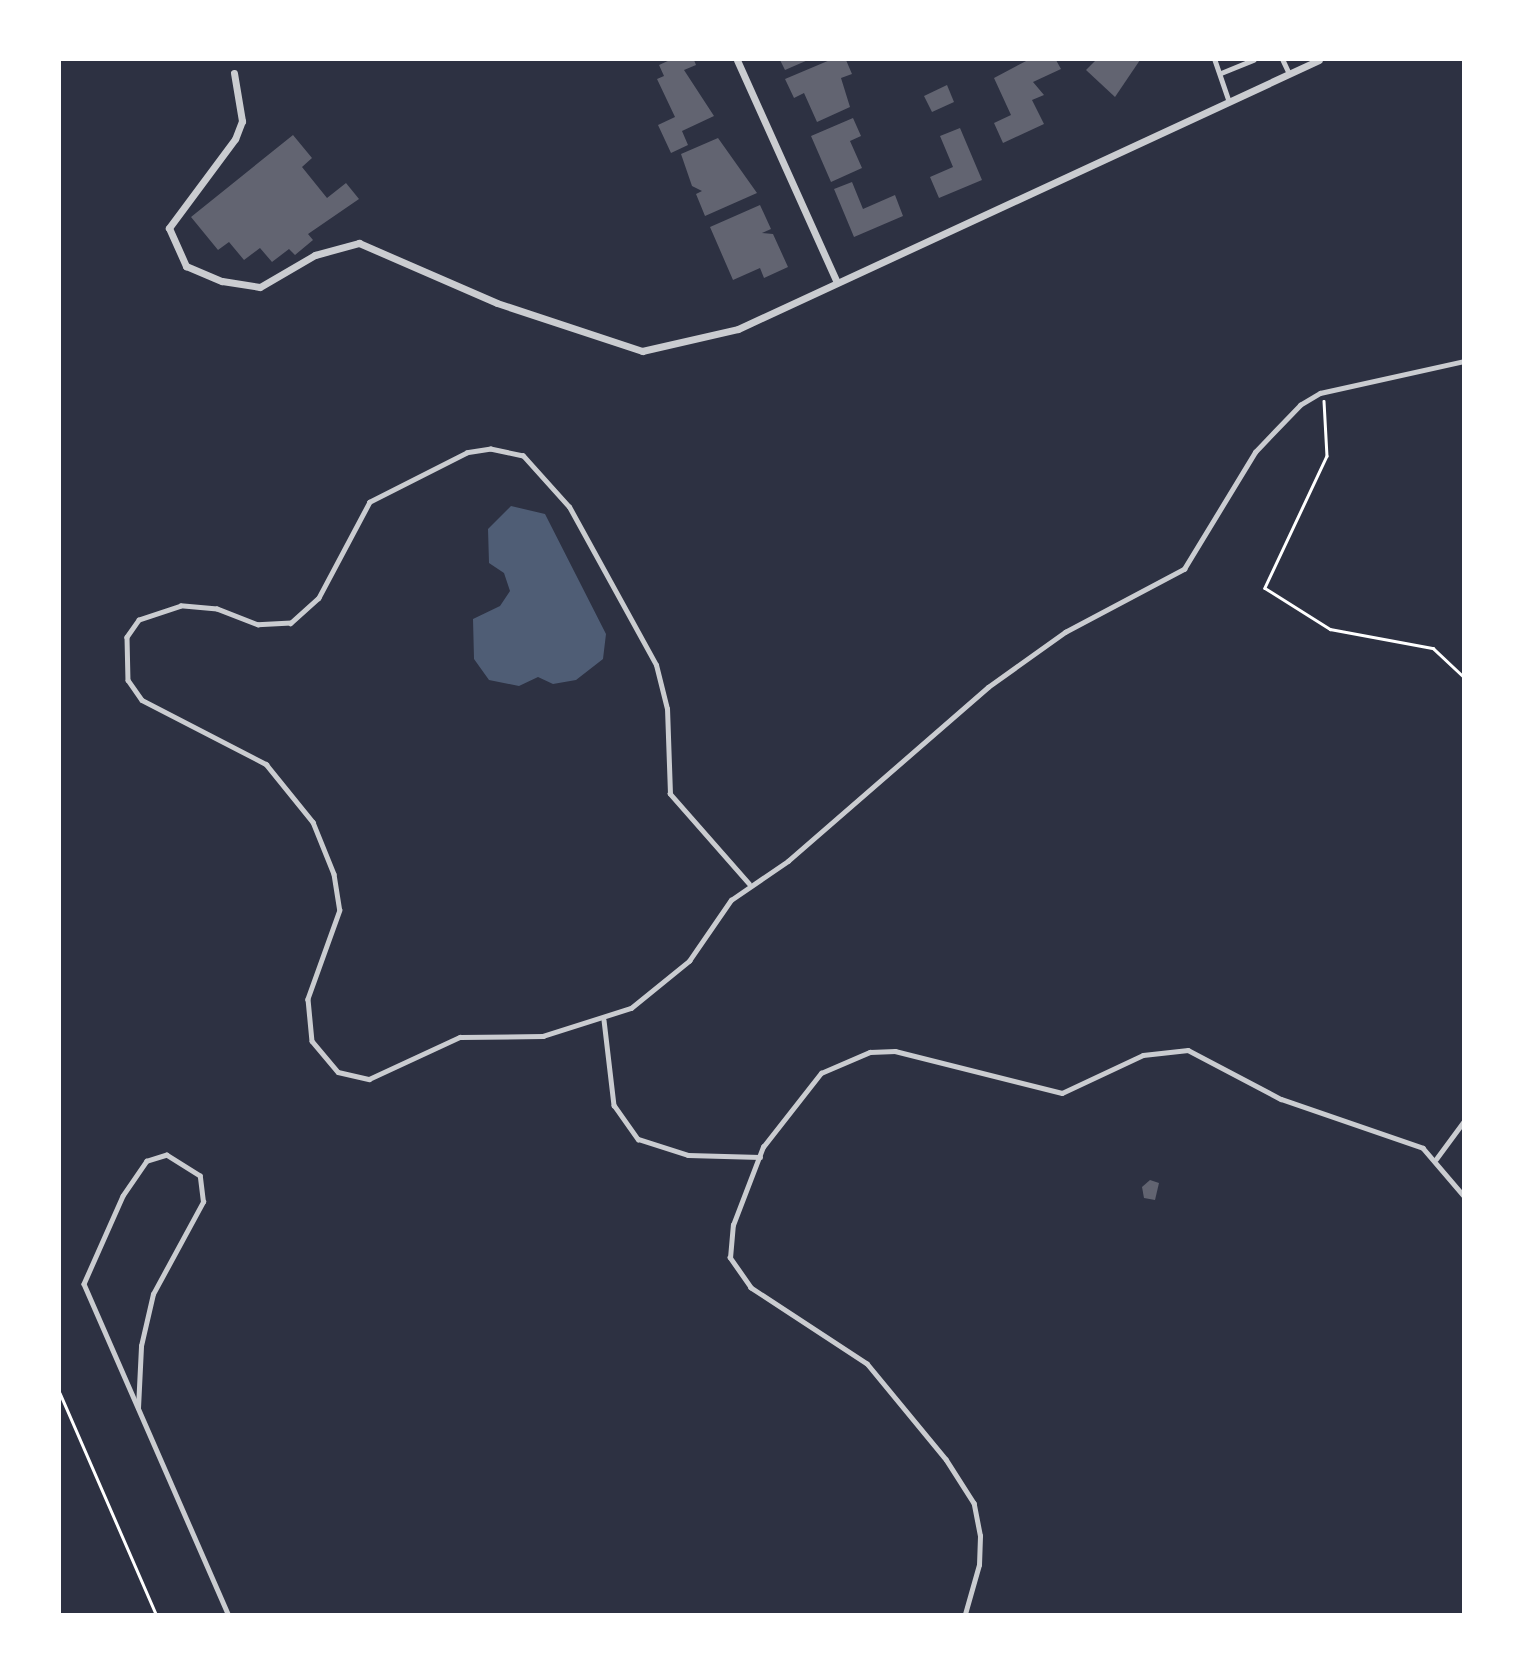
<!DOCTYPE html>
<html>
<head>
<meta charset="utf-8">
<style>
  body { margin:0 }
  #map { position:relative; width:1523px; height:1674px; overflow:hidden; background:#2d3142; font-family:"Roboto Condensed",sans-serif }
  div>[style] { position:absolute }
  .water>* { inset:0; background:#4f5d75 }
  .building>* { inset:0; background:#626471 }
  .path>* { height:2.5px; margin:-1.25px; padding:0 1.25px; transform-origin:1.25px; border-radius:1.25px; background:#fff }
  .service>* { height:4.5px; margin:-2.25px; padding:0 2.25px; transform-origin:2.25px; border-radius:2.25px; background:#caccd0 }
  .minor>* { height:7px; margin:-3.5px; padding:0 3.5px; transform-origin:3.5px; border-radius:3.5px; background:#caccd0 }
  span { translate:-50% -50%; white-space:nowrap; text-align:center; line-height:1.15; -webkit-text-stroke:7px #fff; paint-order:stroke }
  .frame { position:absolute; inset:0; border:61px solid #fff; pointer-events:none }
</style>
</head>
<body>
<div id="map">
  <div class="water">
    <div style="clip-path:polygon(511px 506px,545px 514px,606px 634px,603px 659px,576px 680px,553px 684px,538px 677px,519px 686px,489px 680px,474px 659px,473px 619px,500px 606px,510px 591px,504px 573px,489px 563px,488px 529px)"></div>
  </div>
  <div class="building">
    <div style="clip-path:polygon(670px 60px,694px 60px,696px 65px,684px 70px,714px 116px,682px 131px,688px 145px,671px 153px,658px 125px,675px 117px,657px 79px,664px 76px,659px 65px)"></div>
    <div style="clip-path:polygon(780px 60px,808px 60px,785px 70px)"></div>
    <div style="clip-path:polygon(830px 60px,846px 60px,852px 74px,841px 78px,850px 107px,817px 122px,804px 93px,794px 98px,785px 79px)"></div>
    <div style="clip-path:polygon(1028px 60px,1056px 60px,1061px 69px,1033px 82px,1044px 95px,1032px 100px,1044px 124px,1003px 143px,994px 123px,1011px 115px,994px 78px)"></div>
    <div style="clip-path:polygon(1096px 60px,1140px 60px,1115px 97px,1086px 70px)"></div>
    <div style="clip-path:polygon(947px 85px,954px 102px,932px 112px,924px 96px)"></div>
    <div style="clip-path:polygon(853px 118px,861px 136px,850px 141px,862px 168px,831px 182px,811px 136px)"></div>
    <div style="clip-path:polygon(960px 128px,982px 180px,939px 198px,930px 177px,953px 167px,940px 136px)"></div>
    <div style="clip-path:polygon(293px 135px,312px 158px,302px 167px,327px 198px,346px 183px,359px 199px,308px 234px,313px 240px,295px 255px,289px 249px,272px 262px,260px 248px,244px 260px,229px 242px,218px 250px,191px 217px)"></div>
    <div style="clip-path:polygon(718px 138px,757px 193px,705px 216px,696px 194px,702px 191px,692px 186px,681px 154px)"></div>
    <div style="clip-path:polygon(852px 182px,863px 209px,895px 195px,903px 216px,854px 237px,834px 189px)"></div>
    <div style="clip-path:polygon(760px 205px,771px 229px,762px 233px,773px 234px,788px 267px,764px 278px,760px 268px,733px 280px,710px 227px)"></div>
    <div style="clip-path:polygon(1150px 1180px,1159px 1183px,1155px 1200px,1144px 1198px,1142px 1187px)"></div>
  </div>
  <div class="path">
    <div style="left:1324px;top:401px;width:55px;rotate:86.9deg"></div>
    <div style="left:1327px;top:456px;width:146px;rotate:115.2deg"></div>
    <div style="left:1265px;top:588px;width:77px;rotate:32.2deg"></div>
    <div style="left:1330px;top:629px;width:105px;rotate:10.5deg"></div>
    <div style="left:1433px;top:648px;width:42px;rotate:43.1deg"></div>
    <div style="left:60px;top:1393px;width:241px;rotate:66.5deg"></div>
  </div>
  <div class="service">
    <div style="left:1215px;top:60px;width:43px;rotate:71.1deg"></div>
    <div style="left:1283px;top:60px;width:14px;rotate:65deg"></div>
    <div style="left:1221px;top:73px;width:35px;rotate:-22deg"></div>
    <div style="left:749px;top:884px;width:120px;rotate:-131.3deg"></div>
    <div style="left:670px;top:794px;width:85px;rotate:-92deg"></div>
    <div style="left:667px;top:709px;width:45px;rotate:-104deg"></div>
    <div style="left:656px;top:665px;width:180px;rotate:-118.8deg"></div>
    <div style="left:569px;top:507px;width:69px;rotate:-132deg"></div>
    <div style="left:523px;top:456px;width:33px;rotate:-168deg"></div>
    <div style="left:491px;top:449px;width:24px;rotate:171deg"></div>
    <div style="left:467px;top:453px;width:109px;rotate:153.2deg"></div>
    <div style="left:370px;top:502px;width:109px;rotate:118deg"></div>
    <div style="left:319px;top:598px;width:38px;rotate:138deg"></div>
    <div style="left:291px;top:623px;width:33px;rotate:177deg"></div>
    <div style="left:258px;top:625px;width:44px;rotate:-158.7deg"></div>
    <div style="left:217px;top:609px;width:36px;rotate:-175deg"></div>
    <div style="left:181px;top:606px;width:44px;rotate:161.6deg"></div>
    <div style="left:139px;top:620px;width:21px;rotate:125deg"></div>
    <div style="left:127px;top:637px;width:43px;rotate:88.7deg"></div>
    <div style="left:128px;top:680px;width:24px;rotate:55deg"></div>
    <div style="left:142px;top:700px;width:140px;rotate:27.3deg"></div>
    <div style="left:266px;top:764px;width:75px;rotate:51deg"></div>
    <div style="left:313px;top:822px;width:56px;rotate:68deg"></div>
    <div style="left:334px;top:874px;width:36px;rotate:81deg"></div>
    <div style="left:340px;top:910px;width:95px;rotate:109.8deg"></div>
    <div style="left:308px;top:999px;width:42px;rotate:84.6deg"></div>
    <div style="left:312px;top:1041px;width:40px;rotate:50deg"></div>
    <div style="left:338px;top:1072px;width:32px;rotate:13deg"></div>
    <div style="left:369px;top:1079px;width:100px;rotate:-24.8deg"></div>
    <div style="left:460px;top:1037px;width:83px;rotate:-0.7deg"></div>
    <div style="left:543px;top:1036px;width:92px;rotate:-17.7deg"></div>
    <div style="left:631px;top:1008px;width:75px;rotate:-39deg"></div>
    <div style="left:689px;top:961px;width:74px;rotate:-55.5deg"></div>
    <div style="left:731px;top:900px;width:69px;rotate:-34.4deg"></div>
    <div style="left:788px;top:861px;width:265px;rotate:-41deg"></div>
    <div style="left:988px;top:687px;width:95px;rotate:-35.5deg"></div>
    <div style="left:1065px;top:632px;width:135px;rotate:-27.9deg"></div>
    <div style="left:1184px;top:569px;width:137px;rotate:-58.7deg"></div>
    <div style="left:1255px;top:452px;width:65px;rotate:-46.2deg"></div>
    <div style="left:1300px;top:405px;width:23px;rotate:-31deg"></div>
    <div style="left:1320px;top:393px;width:148px;rotate:-12.5deg"></div>
    <div style="left:604px;top:1020px;width:86px;rotate:83.3deg"></div>
    <div style="left:614px;top:1105px;width:42px;rotate:54.8deg"></div>
    <div style="left:638px;top:1139px;width:52px;rotate:17.7deg"></div>
    <div style="left:688px;top:1155px;width:72px;rotate:1.6deg"></div>
    <div style="left:1436px;top:1159px;width:47px;rotate:-53.6deg"></div>
    <div style="left:138px;top:1408px;width:62px;rotate:-87.2deg"></div>
    <div style="left:141px;top:1346px;width:53px;rotate:-77deg"></div>
    <div style="left:153px;top:1294px;width:105px;rotate:-61.5deg"></div>
    <div style="left:203px;top:1202px;width:26px;rotate:-97deg"></div>
    <div style="left:200px;top:1176px;width:39px;rotate:-148deg"></div>
    <div style="left:167px;top:1155px;width:21px;rotate:163deg"></div>
    <div style="left:147px;top:1161px;width:42px;rotate:124.4deg"></div>
    <div style="left:123px;top:1196px;width:96px;rotate:113.9deg"></div>
    <div style="left:84px;top:1284px;width:360px;rotate:66.4deg"></div>
    <div style="left:965px;top:1614px;width:51px;rotate:-74.1deg"></div>
    <div style="left:979px;top:1565px;width:29px;rotate:-88deg"></div>
    <div style="left:980px;top:1536px;width:33px;rotate:-101deg"></div>
    <div style="left:974px;top:1504px;width:52px;rotate:-122.5deg"></div>
    <div style="left:946px;top:1460px;width:124px;rotate:-129.5deg"></div>
    <div style="left:867px;top:1364px;width:139px;rotate:-146.8deg"></div>
    <div style="left:751px;top:1288px;width:37px;rotate:-125deg"></div>
    <div style="left:730px;top:1258px;width:33px;rotate:-85deg"></div>
    <div style="left:733px;top:1225px;width:84px;rotate:-69deg"></div>
    <div style="left:763px;top:1147px;width:94px;rotate:-51.9deg"></div>
    <div style="left:821px;top:1073px;width:53px;rotate:-23.2deg"></div>
    <div style="left:870px;top:1052px;width:25px;rotate:-2deg"></div>
    <div style="left:895px;top:1051px;width:172px;rotate:14.1deg"></div>
    <div style="left:1062px;top:1093px;width:89px;rotate:-25.1deg"></div>
    <div style="left:1143px;top:1055px;width:45px;rotate:-6.3deg"></div>
    <div style="left:1188px;top:1050px;width:105px;rotate:27.8deg"></div>
    <div style="left:1281px;top:1099px;width:150px;rotate:19deg"></div>
    <div style="left:1423px;top:1148px;width:63px;rotate:49.5deg"></div>
  </div>
  <div class="minor">
    <div style="left:737px;top:60px;width:244px;rotate:65.8deg"></div>
    <div style="left:234px;top:73px;width:49px;rotate:80.5deg"></div>
    <div style="left:242px;top:121px;width:19px;rotate:111deg"></div>
    <div style="left:235px;top:139px;width:111px;rotate:126.6deg"></div>
    <div style="left:169px;top:228px;width:42px;rotate:65.9deg"></div>
    <div style="left:186px;top:266px;width:39px;rotate:23deg"></div>
    <div style="left:222px;top:281px;width:38px;rotate:9deg"></div>
    <div style="left:260px;top:287px;width:64px;rotate:-30.2deg"></div>
    <div style="left:315px;top:255px;width:46px;rotate:-15.3deg"></div>
    <div style="left:359px;top:243px;width:150px;rotate:23.5deg"></div>
    <div style="left:497px;top:303px;width:153px;rotate:18.3deg"></div>
    <div style="left:642px;top:351px;width:98px;rotate:-12.9deg"></div>
    <div style="left:738px;top:329px;width:640px;rotate:-24.84deg"></div>
  </div>
  <div class="frame"></div>
</div>
</body>
</html>
